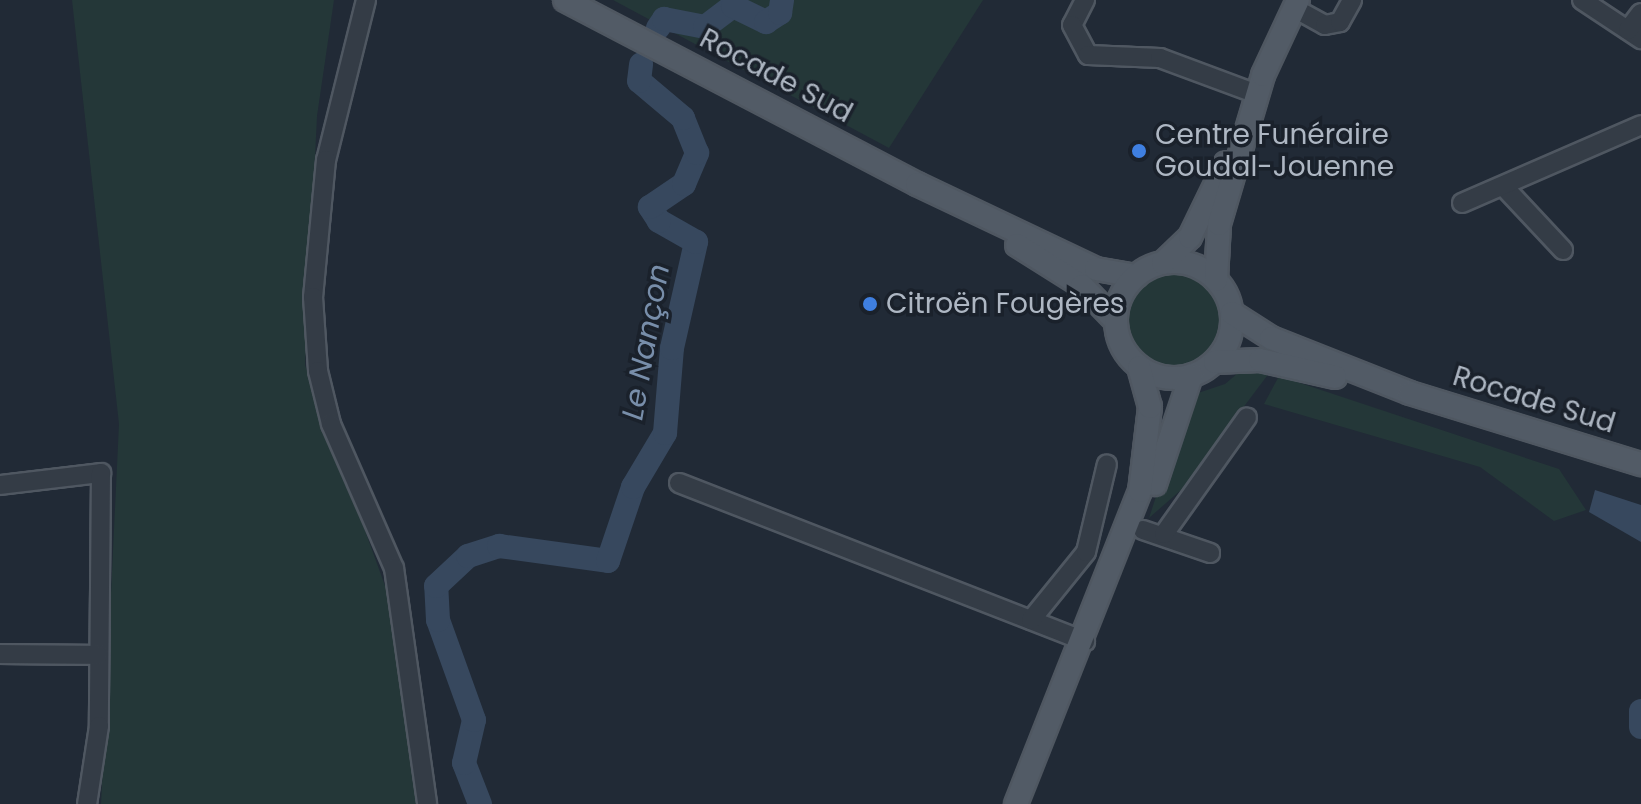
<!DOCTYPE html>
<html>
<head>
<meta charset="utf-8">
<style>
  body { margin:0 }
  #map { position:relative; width:1641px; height:804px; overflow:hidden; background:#212a36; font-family:Poppins,sans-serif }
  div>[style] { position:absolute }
  .green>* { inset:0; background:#243738 }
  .round { border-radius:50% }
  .water>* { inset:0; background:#37485e }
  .river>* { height:24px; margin:-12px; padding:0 12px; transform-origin:12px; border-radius:12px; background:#37485e }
  .roads { filter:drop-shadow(2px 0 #4f5761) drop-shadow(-2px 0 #4f5761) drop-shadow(0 2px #4f5761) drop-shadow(0 -2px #4f5761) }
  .minor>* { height:18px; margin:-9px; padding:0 9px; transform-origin:9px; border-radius:9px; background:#343c46 }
  .major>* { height:22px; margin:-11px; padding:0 11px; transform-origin:11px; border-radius:11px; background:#525b66 }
  .major>.ring { margin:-11px; padding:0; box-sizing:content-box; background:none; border:22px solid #525b66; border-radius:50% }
  .dots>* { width:22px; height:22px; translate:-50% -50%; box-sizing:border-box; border:4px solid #1a212b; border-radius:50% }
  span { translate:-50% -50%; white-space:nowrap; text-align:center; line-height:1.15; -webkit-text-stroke:7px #1a212b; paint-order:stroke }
  .street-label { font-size:28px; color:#aeb7c3 }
  .poi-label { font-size:28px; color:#aeb7c3 }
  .left { translate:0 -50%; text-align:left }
  .water-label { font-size:30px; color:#788eaa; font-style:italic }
</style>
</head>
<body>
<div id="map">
  <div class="green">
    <div style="clip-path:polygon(72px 0,334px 0,317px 116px,305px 365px,392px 605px,421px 804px,101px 804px,119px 424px)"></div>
    <div style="clip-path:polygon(613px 0,983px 0,889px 148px)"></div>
    <div class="round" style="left:1123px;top:269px;width:100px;height:100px"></div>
    <div style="clip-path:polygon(1244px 368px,1270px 372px,1181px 490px,1149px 518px,1189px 396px,1225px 384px)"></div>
    <div style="clip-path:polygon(1279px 376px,1559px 469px,1586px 510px,1554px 521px,1480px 467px,1264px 404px)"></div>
  </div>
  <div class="water">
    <div style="clip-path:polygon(1595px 490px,1641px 505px,1641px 542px,1589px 512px)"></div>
  </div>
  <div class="river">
    <div style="left:658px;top:28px;width:11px;rotate:-56deg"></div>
    <div style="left:664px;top:19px;width:42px;rotate:11deg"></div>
    <div style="left:705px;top:27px;width:35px;rotate:-37deg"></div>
    <div style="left:733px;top:6px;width:37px;rotate:26deg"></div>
    <div style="left:766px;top:22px;width:17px;rotate:-33deg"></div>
    <div style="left:780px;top:13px;width:13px;rotate:-81deg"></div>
    <div style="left:1641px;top:711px;width:16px;rotate:90deg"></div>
    <div style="left:480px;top:804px;width:44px;rotate:-111.3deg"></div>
    <div style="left:464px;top:763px;width:44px;rotate:-76.9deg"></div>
    <div style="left:474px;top:720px;width:106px;rotate:-109.8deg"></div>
    <div style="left:438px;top:620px;width:34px;rotate:-93deg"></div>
    <div style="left:436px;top:586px;width:44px;rotate:-43.2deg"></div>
    <div style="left:468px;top:556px;width:33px;rotate:-18deg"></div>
    <div style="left:499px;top:546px;width:110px;rotate:7.8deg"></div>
    <div style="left:608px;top:561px;width:78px;rotate:-71.3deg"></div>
    <div style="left:633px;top:487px;width:63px;rotate:-59.3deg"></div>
    <div style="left:665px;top:433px;width:85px;rotate:-85.3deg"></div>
    <div style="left:672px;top:348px;width:109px;rotate:-77.2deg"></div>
    <div style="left:696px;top:242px;width:43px;rotate:-150.4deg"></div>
    <div style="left:659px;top:221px;width:17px;rotate:-123deg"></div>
    <div style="left:650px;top:207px;width:41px;rotate:-34.1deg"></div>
    <div style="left:684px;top:184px;width:34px;rotate:-67deg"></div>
    <div style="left:697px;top:153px;width:38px;rotate:-112deg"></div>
    <div style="left:683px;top:118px;width:57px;rotate:-139.9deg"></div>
    <div style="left:639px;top:81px;width:17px;rotate:-83deg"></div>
  </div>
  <div class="roads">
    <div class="minor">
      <div style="left:366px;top:0;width:165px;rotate:104deg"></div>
      <div style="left:326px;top:160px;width:138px;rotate:95.4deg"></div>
      <div style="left:313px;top:297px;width:74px;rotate:86.1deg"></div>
      <div style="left:318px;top:371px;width:55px;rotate:76.2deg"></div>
      <div style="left:331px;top:424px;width:157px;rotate:66.4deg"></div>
      <div style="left:394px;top:568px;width:238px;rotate:82deg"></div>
      <div style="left:1085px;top:0;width:28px;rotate:117deg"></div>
      <div style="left:1072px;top:25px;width:34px;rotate:62deg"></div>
      <div style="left:1088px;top:55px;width:72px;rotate:2.4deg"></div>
      <div style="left:1160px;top:58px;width:103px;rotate:20.4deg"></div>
      <div style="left:1582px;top:0;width:71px;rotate:33.5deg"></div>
      <div style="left:1294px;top:8px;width:35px;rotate:29deg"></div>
      <div style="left:1325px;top:25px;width:15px;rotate:-11deg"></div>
      <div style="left:1340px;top:22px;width:25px;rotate:-61deg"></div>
      <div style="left:1628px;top:30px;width:21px;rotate:-53deg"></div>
      <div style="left:1505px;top:188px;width:85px;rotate:46.9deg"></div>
      <div style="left:1462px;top:203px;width:195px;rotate:-23.5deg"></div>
      <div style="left:679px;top:483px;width:436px;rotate:21.3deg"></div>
      <div style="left:0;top:485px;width:102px;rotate:-6.8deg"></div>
      <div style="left:101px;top:473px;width:253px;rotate:90.5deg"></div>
      <div style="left:99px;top:726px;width:79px;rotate:98.7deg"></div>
      <div style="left:1143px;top:530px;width:71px;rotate:18.9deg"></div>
      <div style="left:1164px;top:534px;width:143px;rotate:-54.6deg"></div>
      <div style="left:1031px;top:620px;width:87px;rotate:-51deg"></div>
      <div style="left:1086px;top:552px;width:90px;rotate:-76.6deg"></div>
      <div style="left:0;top:654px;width:98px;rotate:0.6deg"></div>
    </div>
    <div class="major">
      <div style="left:565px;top:0;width:397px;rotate:27.6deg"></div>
      <div style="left:917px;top:184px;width:198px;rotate:25.4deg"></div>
      <div style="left:1096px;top:269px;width:41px;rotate:9.9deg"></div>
      <div style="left:1017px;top:245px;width:77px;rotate:32.2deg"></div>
      <div style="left:1082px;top:286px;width:47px;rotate:45.9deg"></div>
      <div class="ring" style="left:1116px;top:262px;width:94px;height:94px"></div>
      <div style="left:1163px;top:263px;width:37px;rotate:-44deg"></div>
      <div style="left:1190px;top:237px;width:82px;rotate:-64.1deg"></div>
      <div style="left:1216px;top:280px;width:56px;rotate:-86.9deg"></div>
      <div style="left:1219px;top:224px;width:155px;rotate:-73.5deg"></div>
      <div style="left:1263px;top:75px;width:83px;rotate:-65deg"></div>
      <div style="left:1232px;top:313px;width:46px;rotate:32.7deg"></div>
      <div style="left:1271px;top:338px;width:149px;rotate:21.6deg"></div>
      <div style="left:1410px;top:393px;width:242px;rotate:17.1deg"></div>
      <div style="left:1215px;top:362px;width:45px;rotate:-2.5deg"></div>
      <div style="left:1260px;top:360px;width:77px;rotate:12.8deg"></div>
      <div style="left:1155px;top:484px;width:114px;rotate:-71.6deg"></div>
      <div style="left:1016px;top:804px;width:337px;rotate:-68.4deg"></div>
      <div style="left:1140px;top:491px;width:85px;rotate:-83.2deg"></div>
      <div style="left:1150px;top:407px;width:41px;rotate:-105.4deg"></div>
    </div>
  </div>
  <div class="dots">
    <div style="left:1139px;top:151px;background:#3f7fe0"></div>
    <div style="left:870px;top:304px;background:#3f7fe0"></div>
  </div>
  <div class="street-label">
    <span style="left:776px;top:76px;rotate:28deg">Rocade Sud</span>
    <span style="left:1534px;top:400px;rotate:17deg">Rocade Sud</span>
  </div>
  <div class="poi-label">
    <span class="left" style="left:1155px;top:151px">Centre Funéraire<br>Goudal-Jouenne</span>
    <span class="left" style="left:886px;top:304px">Citroën Fougères</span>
  </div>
  <div class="water-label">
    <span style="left:646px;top:342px;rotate:-80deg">Le Nançon</span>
  </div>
</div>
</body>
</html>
